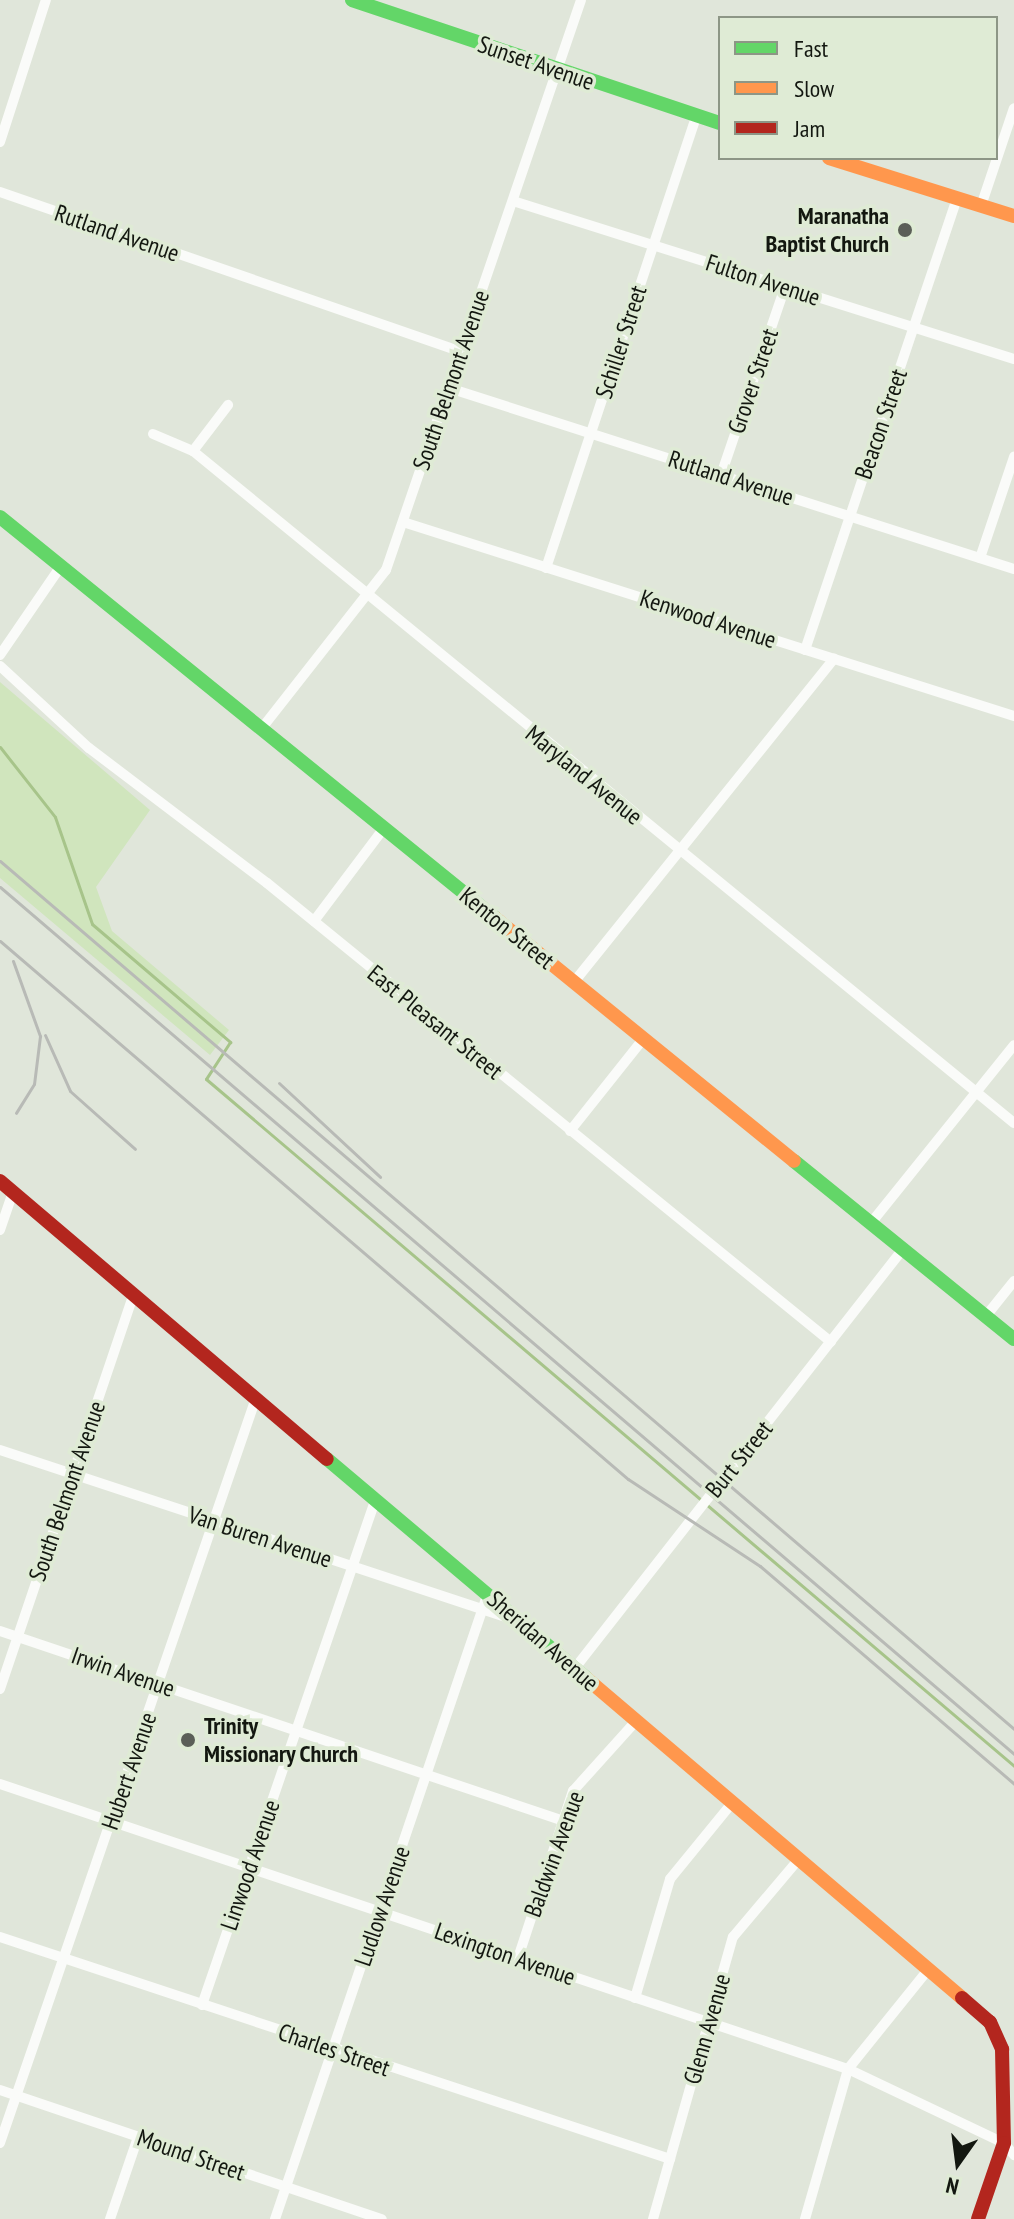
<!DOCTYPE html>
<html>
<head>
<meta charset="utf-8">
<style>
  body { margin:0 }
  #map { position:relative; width:1014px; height:2219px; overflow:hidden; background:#e0e6da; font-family:"PT Sans Narrow",sans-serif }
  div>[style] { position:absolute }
  .green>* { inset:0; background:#d0e5bd }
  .stream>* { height:3px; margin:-1.5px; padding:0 1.5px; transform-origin:1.5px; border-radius:1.5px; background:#a7c48a }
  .street>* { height:10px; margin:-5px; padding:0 5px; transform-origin:5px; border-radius:5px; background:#fafbf9 }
  .fast>* { height:14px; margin:-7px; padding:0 7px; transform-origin:7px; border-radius:7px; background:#63d668 }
  .slow>* { height:14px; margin:-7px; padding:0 7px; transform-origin:7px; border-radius:7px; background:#ff974d }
  .jam>* { height:14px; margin:-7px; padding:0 7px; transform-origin:7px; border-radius:7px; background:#b3261e }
  .rail>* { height:3px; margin:-1.5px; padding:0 1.5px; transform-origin:1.5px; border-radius:1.5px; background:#b8bab6 }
  .dots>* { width:22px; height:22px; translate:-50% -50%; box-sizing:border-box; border:4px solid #dfebd5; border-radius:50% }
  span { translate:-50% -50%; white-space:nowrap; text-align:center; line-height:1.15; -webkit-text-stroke:7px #dfebd5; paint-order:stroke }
  .street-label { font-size:24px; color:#131710 }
  .poi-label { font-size:24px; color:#131710; font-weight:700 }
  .right { translate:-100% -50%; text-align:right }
  .left { translate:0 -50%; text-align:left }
  .legend { position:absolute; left:718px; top:16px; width:280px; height:144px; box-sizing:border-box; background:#dfebd5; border:2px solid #8d9686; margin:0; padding:10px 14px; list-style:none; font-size:24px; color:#131710 }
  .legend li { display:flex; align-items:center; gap:16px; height:40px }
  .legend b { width:40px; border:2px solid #8d9686 }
  .north { position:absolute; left:918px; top:2123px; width:80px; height:80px; -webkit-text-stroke:6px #dfebd5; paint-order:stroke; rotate:194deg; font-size:22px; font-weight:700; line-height:32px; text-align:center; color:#131710 }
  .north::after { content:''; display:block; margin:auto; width:28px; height:36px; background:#131710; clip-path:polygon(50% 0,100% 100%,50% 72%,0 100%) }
</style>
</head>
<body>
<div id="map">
  <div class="green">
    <div style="clip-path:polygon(0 682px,150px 810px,96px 887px,112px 931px,229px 1030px,210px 1055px,0 878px)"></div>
  </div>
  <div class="stream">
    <div style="left:0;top:747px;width:89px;rotate:51.8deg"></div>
    <div style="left:55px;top:817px;width:113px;rotate:70.9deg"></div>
    <div style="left:92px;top:924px;width:182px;rotate:40.5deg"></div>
    <div style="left:230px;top:1042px;width:44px;rotate:123deg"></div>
    <div style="left:206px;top:1079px;width:1061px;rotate:40.37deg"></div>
  </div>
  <div class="street">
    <div style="left:0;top:142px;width:149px;rotate:-72.1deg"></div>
    <div style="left:0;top:192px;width:488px;rotate:19.1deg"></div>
    <div style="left:513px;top:201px;width:525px;rotate:17.5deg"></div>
    <div style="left:981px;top:206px;width:103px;rotate:-71.4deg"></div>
    <div style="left:449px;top:388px;width:593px;rotate:17.76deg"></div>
    <div style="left:153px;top:434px;width:43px;rotate:23deg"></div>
    <div style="left:193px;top:451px;width:1061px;rotate:39.3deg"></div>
    <div style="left:193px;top:451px;width:58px;rotate:-52.7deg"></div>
    <div style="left:721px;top:475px;width:199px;rotate:-71.2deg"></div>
    <div style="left:403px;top:522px;width:641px;rotate:17.62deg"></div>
    <div style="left:980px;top:558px;width:107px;rotate:-71.4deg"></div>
    <div style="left:546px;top:568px;width:476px;rotate:-71.6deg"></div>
    <div style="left:805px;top:650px;width:477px;rotate:-71.4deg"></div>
    <div style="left:0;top:655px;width:108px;rotate:-55.6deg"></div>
    <div style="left:0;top:666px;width:121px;rotate:42.7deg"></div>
    <div style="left:89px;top:748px;width:223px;rotate:37.2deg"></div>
    <div style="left:267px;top:883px;width:727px;rotate:39.14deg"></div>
    <div style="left:262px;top:728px;width:201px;rotate:-51.9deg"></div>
    <div style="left:386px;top:570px;width:602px;rotate:-71.11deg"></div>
    <div style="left:314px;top:921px;width:116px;rotate:-53deg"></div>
    <div style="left:574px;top:982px;width:415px;rotate:-51.2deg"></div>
    <div style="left:570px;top:1131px;width:119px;rotate:-51.5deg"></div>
    <div style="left:871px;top:1223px;width:228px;rotate:-51.2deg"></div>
    <div style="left:0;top:1230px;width:40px;rotate:-71.1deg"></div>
    <div style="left:986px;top:1316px;width:45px;rotate:-51.3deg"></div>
    <div style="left:0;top:1450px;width:542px;rotate:18.27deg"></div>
    <div style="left:0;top:1631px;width:595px;rotate:18.62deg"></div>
    <div style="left:575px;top:1668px;width:532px;rotate:-51.95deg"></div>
    <div style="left:0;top:1689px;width:418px;rotate:-71.3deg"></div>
    <div style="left:0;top:1784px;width:895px;rotate:18.58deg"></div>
    <div style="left:848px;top:2069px;width:173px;rotate:25.4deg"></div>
    <div style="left:1004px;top:2143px;width:16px;rotate:50deg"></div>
    <div style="left:0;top:1937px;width:706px;rotate:18.33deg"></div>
    <div style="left:518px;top:1958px;width:176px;rotate:-71.8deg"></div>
    <div style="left:573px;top:1791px;width:94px;rotate:-48deg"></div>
    <div style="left:635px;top:1998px;width:124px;rotate:-73.6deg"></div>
    <div style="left:670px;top:1879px;width:98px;rotate:-50.8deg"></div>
    <div style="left:202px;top:2005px;width:536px;rotate:-71.06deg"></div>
    <div style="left:0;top:2090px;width:403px;rotate:18.7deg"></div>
    <div style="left:0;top:2143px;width:788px;rotate:-71.04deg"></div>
    <div style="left:110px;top:2219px;width:87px;rotate:-71.1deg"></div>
    <div style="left:275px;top:2219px;width:661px;rotate:-71.21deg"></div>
    <div style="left:653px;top:2219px;width:293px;rotate:-74.2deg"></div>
    <div style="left:733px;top:1937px;width:101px;rotate:-49.8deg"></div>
    <div style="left:805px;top:2219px;width:156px;rotate:-74deg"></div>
    <div style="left:848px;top:2069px;width:127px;rotate:-51.1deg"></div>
  </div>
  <div class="fast">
    <div style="left:352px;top:0;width:388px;rotate:18.5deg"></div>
    <div style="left:0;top:517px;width:637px;rotate:39.01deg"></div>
    <div style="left:794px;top:1161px;width:283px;rotate:39deg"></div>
    <div style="left:327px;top:1459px;width:339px;rotate:40.2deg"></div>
  </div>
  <div class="slow">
    <div style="left:829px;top:158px;width:194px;rotate:17.4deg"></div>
    <div style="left:495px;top:918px;width:385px;rotate:39.1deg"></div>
    <div style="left:586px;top:1678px;width:494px;rotate:40.4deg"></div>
  </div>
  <div class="jam">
    <div style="left:0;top:1181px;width:429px;rotate:40.4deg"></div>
    <div style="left:962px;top:1998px;width:37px;rotate:41deg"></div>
    <div style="left:990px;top:2022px;width:30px;rotate:66deg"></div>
    <div style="left:1002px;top:2049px;width:94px;rotate:88.8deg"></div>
    <div style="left:1004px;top:2143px;width:80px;rotate:108.9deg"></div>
  </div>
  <div class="rail">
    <div style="left:0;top:861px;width:1335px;rotate:40.56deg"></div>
    <div style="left:0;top:887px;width:1334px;rotate:40.53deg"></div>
    <div style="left:0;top:941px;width:827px;rotate:40.59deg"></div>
    <div style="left:628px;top:1479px;width:158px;rotate:33.4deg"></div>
    <div style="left:760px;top:1566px;width:335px;rotate:40.6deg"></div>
    <div style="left:13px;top:961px;width:80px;rotate:70.2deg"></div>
    <div style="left:40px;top:1036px;width:48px;rotate:97.1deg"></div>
    <div style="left:34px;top:1084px;width:34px;rotate:122deg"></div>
    <div style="left:45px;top:1035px;width:61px;rotate:65.9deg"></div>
    <div style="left:70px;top:1091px;width:87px;rotate:41.7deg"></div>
    <div style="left:279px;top:1083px;width:138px;rotate:42.9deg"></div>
  </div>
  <div class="dots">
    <div style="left:905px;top:230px;background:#5b5f57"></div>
    <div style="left:188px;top:1740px;background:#5b5f57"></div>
  </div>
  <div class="street-label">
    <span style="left:536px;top:63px;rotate:19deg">Sunset Avenue</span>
    <span style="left:117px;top:233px;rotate:19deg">Rutland Avenue</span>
    <span style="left:763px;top:280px;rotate:18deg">Fulton Avenue</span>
    <span style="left:621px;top:342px;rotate:-72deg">Schiller Street</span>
    <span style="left:451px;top:380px;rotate:-71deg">South Belmont Avenue</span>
    <span style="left:753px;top:381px;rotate:-71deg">Grover Street</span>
    <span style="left:881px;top:424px;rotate:-71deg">Beacon Street</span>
    <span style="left:731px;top:478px;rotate:18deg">Rutland Avenue</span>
    <span style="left:708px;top:619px;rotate:18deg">Kenwood Avenue</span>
    <span style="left:584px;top:775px;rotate:39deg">Maryland Avenue</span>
    <span style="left:507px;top:928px;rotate:39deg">Kenton Street</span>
    <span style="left:435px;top:1022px;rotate:39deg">East Pleasant Street</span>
    <span style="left:739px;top:1459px;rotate:-51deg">Burt Street</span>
    <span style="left:67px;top:1491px;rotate:-71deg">South Belmont Avenue</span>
    <span style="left:260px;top:1537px;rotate:18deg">Van Buren Avenue</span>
    <span style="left:543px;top:1641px;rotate:41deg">Sheridan Avenue</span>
    <span style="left:123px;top:1672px;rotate:19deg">Irwin Avenue</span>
    <span style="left:129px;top:1771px;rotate:-71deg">Hubert Avenue</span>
    <span style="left:554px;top:1854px;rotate:-70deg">Baldwin Avenue</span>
    <span style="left:250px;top:1865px;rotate:-71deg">Linwood Avenue</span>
    <span style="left:382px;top:1906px;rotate:-71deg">Ludlow Avenue</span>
    <span style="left:505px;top:1954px;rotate:19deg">Lexington Avenue</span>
    <span style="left:707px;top:2029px;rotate:-74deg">Glenn Avenue</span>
    <span style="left:334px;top:2050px;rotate:19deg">Charles Street</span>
    <span style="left:191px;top:2155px;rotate:19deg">Mound Street</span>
  </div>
  <div class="poi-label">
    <span class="right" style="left:889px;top:230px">Maranatha<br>Baptist Church</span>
    <span class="left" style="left:204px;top:1740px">Trinity<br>Missionary Church</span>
  </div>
  <ul class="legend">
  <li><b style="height:10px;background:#63d668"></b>Fast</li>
  <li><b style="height:10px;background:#ff974d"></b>Slow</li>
  <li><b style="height:10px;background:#b3261e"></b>Jam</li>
  </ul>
  <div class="north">N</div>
</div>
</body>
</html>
